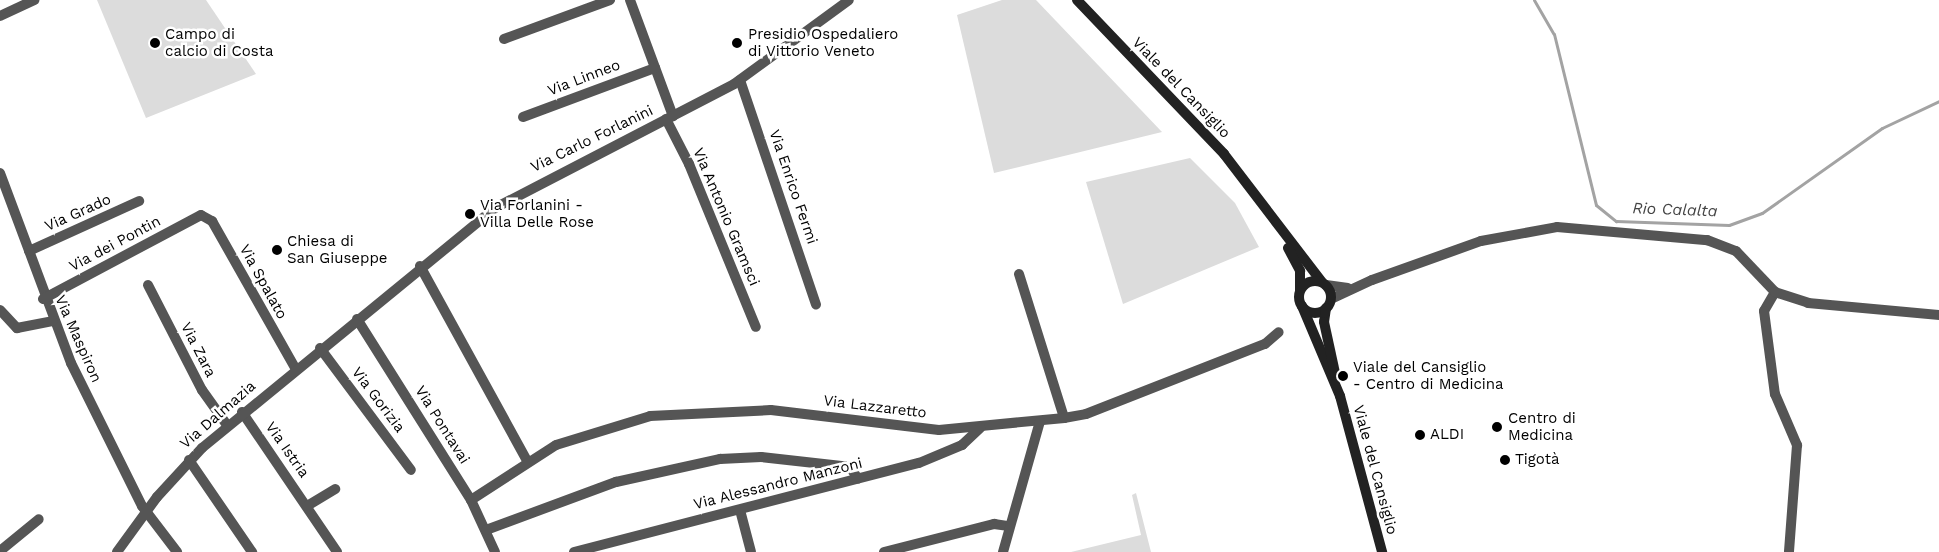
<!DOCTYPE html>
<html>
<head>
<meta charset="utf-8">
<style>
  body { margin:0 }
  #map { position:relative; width:1939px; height:552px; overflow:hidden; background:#fff; font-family:"Work Sans",sans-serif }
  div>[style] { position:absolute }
  .green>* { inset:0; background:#dcdcdc }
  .stream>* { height:3px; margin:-1.5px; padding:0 1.5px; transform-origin:1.5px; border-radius:1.5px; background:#a3a3a3 }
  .minor>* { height:10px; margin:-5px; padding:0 5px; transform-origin:5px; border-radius:5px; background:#555 }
  .tertiary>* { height:10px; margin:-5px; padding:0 5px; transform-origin:5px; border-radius:5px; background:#555 }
  .secondary>* { height:10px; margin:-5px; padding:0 5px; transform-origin:5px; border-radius:5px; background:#222 }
  .secondary>.ring { margin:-5px; padding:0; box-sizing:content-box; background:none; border:10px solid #222; border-radius:50% }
  .dots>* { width:14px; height:14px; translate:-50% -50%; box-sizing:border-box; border:2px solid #fff; border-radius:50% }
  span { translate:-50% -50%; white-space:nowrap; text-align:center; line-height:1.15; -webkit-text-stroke:5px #fff; paint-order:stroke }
  .poi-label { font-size:15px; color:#000 }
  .left { translate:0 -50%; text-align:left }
  .street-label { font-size:15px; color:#000 }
  .water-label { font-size:16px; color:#444; font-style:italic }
</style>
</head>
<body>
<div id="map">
  <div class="green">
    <div style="clip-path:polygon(97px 0,206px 0,256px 74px,146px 118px)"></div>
    <div style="clip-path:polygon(1002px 0,1036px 0,1162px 132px,994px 173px,957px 15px)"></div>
    <div style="clip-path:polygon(1190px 158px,1235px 203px,1259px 247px,1123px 304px,1086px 182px)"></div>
    <div style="clip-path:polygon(1136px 493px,1151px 552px,1071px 552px,1141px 535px,1132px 495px)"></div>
  </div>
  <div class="stream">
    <div style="left:1534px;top:0;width:39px;rotate:60deg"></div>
    <div style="left:1554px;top:34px;width:176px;rotate:76.2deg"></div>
    <div style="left:1596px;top:205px;width:26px;rotate:39deg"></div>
    <div style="left:1616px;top:221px;width:113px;rotate:2deg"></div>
    <div style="left:1729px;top:225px;width:35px;rotate:-20deg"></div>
    <div style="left:1762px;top:213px;width:147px;rotate:-35.3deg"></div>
    <div style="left:1882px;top:128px;width:63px;rotate:-25.3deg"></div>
  </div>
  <div class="minor">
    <div style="left:630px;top:0;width:124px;rotate:69.7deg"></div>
    <div style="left:0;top:16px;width:38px;rotate:-25deg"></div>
    <div style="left:504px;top:39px;width:113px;rotate:-20.2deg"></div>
    <div style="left:740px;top:80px;width:237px;rotate:71.3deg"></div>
    <div style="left:523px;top:117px;width:141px;rotate:-20.4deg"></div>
    <div style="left:666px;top:119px;width:51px;rotate:62.9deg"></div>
    <div style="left:689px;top:164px;width:176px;rotate:67.7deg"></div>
    <div style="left:0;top:173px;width:203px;rotate:69.5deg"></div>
    <div style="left:71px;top:363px;width:160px;rotate:63.6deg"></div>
    <div style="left:142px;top:506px;width:58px;rotate:52.7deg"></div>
    <div style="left:29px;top:251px;width:121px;rotate:-24.4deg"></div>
    <div style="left:420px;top:266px;width:222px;rotate:61.2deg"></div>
    <div style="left:1019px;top:274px;width:151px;rotate:72.6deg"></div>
    <div style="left:148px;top:285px;width:118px;rotate:62.8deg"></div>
    <div style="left:202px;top:390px;width:43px;rotate:54.5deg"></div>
    <div style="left:1326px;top:285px;width:22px;rotate:8deg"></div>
    <div style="left:1775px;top:292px;width:22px;rotate:120deg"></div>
    <div style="left:1764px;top:311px;width:84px;rotate:82.5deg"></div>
    <div style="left:1775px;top:394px;width:56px;rotate:66.7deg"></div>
    <div style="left:1797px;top:445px;width:107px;rotate:94.3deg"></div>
    <div style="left:43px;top:299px;width:179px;rotate:-28deg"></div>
    <div style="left:201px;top:215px;width:13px;rotate:29deg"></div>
    <div style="left:212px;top:221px;width:169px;rotate:60.5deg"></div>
    <div style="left:1331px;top:299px;width:45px;rotate:-24.9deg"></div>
    <div style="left:1372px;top:280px;width:116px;rotate:-19.7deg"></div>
    <div style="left:1481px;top:241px;width:77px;rotate:-10.4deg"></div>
    <div style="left:1557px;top:227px;width:151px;rotate:5deg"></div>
    <div style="left:1707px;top:240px;width:31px;rotate:21deg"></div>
    <div style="left:1736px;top:251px;width:57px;rotate:46.4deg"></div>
    <div style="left:1775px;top:292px;width:35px;rotate:18deg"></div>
    <div style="left:1808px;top:303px;width:132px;rotate:5.2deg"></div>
    <div style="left:0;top:310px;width:25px;rotate:47deg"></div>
    <div style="left:17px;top:328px;width:36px;rotate:-11deg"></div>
    <div style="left:357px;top:319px;width:214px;rotate:57.8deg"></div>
    <div style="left:471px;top:500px;width:57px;rotate:65.2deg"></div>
    <div style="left:320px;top:348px;width:152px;rotate:53.3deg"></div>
    <div style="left:242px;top:412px;width:169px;rotate:55.8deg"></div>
    <div style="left:189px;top:460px;width:112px;rotate:55.6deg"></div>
    <div style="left:471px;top:500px;width:101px;rotate:-32.9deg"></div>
    <div style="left:556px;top:445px;width:98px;rotate:-17.1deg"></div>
    <div style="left:650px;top:416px;width:121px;rotate:-2.8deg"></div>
    <div style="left:771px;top:410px;width:169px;rotate:6.8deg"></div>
    <div style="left:939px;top:430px;width:126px;rotate:-5.5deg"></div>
    <div style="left:1064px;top:418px;width:22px;rotate:-10deg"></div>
    <div style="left:1086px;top:414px;width:192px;rotate:-21.4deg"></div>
    <div style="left:1265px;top:344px;width:18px;rotate:-41deg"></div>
    <div style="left:307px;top:506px;width:33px;rotate:-31deg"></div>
    <div style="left:740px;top:510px;width:43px;rotate:75.3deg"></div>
    <div style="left:486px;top:530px;width:139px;rotate:-20.3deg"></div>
    <div style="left:616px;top:482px;width:107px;rotate:-12.5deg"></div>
    <div style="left:720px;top:459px;width:41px;rotate:-2.8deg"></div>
    <div style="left:761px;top:457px;width:90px;rotate:6.4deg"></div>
    <div style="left:850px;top:467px;width:14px;rotate:56deg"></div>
    <div style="left:0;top:551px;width:50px;rotate:-39.4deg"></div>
    <div style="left:574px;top:552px;width:356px;rotate:-14.5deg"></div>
    <div style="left:919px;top:463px;width:47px;rotate:-22.7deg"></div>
    <div style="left:962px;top:445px;width:25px;rotate:-43deg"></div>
    <div style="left:884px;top:552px;width:114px;rotate:-14.3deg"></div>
    <div style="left:994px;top:524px;width:15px;rotate:8deg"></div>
    <div style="left:1003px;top:552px;width:136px;rotate:-74.2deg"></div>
  </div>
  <div class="tertiary">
    <div style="left:117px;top:552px;width:68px;rotate:-54deg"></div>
    <div style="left:157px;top:497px;width:67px;rotate:-47.4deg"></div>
    <div style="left:202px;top:448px;width:379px;rotate:-39.3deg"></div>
    <div style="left:495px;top:208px;width:269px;rotate:-27.4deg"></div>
    <div style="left:734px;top:84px;width:142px;rotate:-36.1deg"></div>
  </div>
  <div class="secondary">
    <div style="left:1077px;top:0;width:213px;rotate:46.3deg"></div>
    <div style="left:1224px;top:154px;width:161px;rotate:52.6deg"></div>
    <div style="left:1288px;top:248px;width:26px;rotate:62deg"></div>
    <div style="left:1300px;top:271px;width:19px;rotate:90deg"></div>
    <div class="ring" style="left:1299px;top:281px;width:22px;height:22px"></div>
    <div style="left:1302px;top:306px;width:98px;rotate:67.1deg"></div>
    <div style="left:1340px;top:396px;width:162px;rotate:74.9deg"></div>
    <div style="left:1326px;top:308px;width:14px;rotate:98deg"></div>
    <div style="left:1324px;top:322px;width:52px;rotate:77.8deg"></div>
  </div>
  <div class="dots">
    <div style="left:155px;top:43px;background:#000"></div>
    <div style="left:737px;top:43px;background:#000"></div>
    <div style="left:470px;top:214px;background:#000"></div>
    <div style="left:277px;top:250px;background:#000"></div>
    <div style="left:1343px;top:376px;background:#000"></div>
    <div style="left:1497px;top:427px;background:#000"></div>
    <div style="left:1420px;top:435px;background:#000"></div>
    <div style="left:1505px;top:460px;background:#000"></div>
  </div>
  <div class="poi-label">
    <span class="left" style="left:165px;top:43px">Campo di<br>calcio di Costa</span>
    <span class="left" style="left:748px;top:43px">Presidio Ospedaliero<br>di Vittorio Veneto</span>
    <span class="left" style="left:480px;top:214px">Via Forlanini -<br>Villa Delle Rose</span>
    <span class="left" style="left:287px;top:250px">Chiesa di<br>San Giuseppe</span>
    <span class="left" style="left:1353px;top:376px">Viale del Cansiglio<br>- Centro di Medicina</span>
    <span class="left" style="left:1508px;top:427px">Centro di<br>Medicina</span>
    <span class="left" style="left:1430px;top:435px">ALDI</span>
    <span class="left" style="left:1515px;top:460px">Tigotà</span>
  </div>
  <div class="street-label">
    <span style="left:584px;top:78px;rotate:-21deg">Via Linneo</span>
    <span style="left:1181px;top:88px;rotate:46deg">Viale del Cansiglio</span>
    <span style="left:592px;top:139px;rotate:-26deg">Via Carlo Forlanini</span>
    <span style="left:793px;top:187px;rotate:71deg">Via Enrico Fermi</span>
    <span style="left:78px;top:213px;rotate:-24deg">Via Grado</span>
    <span style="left:726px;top:217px;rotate:67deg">Via Antonio Gramsci</span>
    <span style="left:115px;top:244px;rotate:-28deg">Via dei Pontin</span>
    <span style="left:263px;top:282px;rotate:61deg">Via Spalato</span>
    <span style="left:78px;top:339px;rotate:66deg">Via Maspiron</span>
    <span style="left:198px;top:350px;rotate:63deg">Via Zara</span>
    <span style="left:378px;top:400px;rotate:53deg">Via Gorizia</span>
    <span style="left:875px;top:407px;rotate:7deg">Via Lazzaretto</span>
    <span style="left:218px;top:415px;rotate:-41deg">Via Dalmazia</span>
    <span style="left:442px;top:425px;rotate:58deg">Via Pontavai</span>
    <span style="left:287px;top:450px;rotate:55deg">Via Istria</span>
    <span style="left:1375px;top:470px;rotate:75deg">Viale del Cansiglio</span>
    <span style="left:778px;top:484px;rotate:-14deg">Via Alessandro Manzoni</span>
  </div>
  <div class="water-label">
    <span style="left:1675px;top:210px;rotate:2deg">Rio Calalta</span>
  </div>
</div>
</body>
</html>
